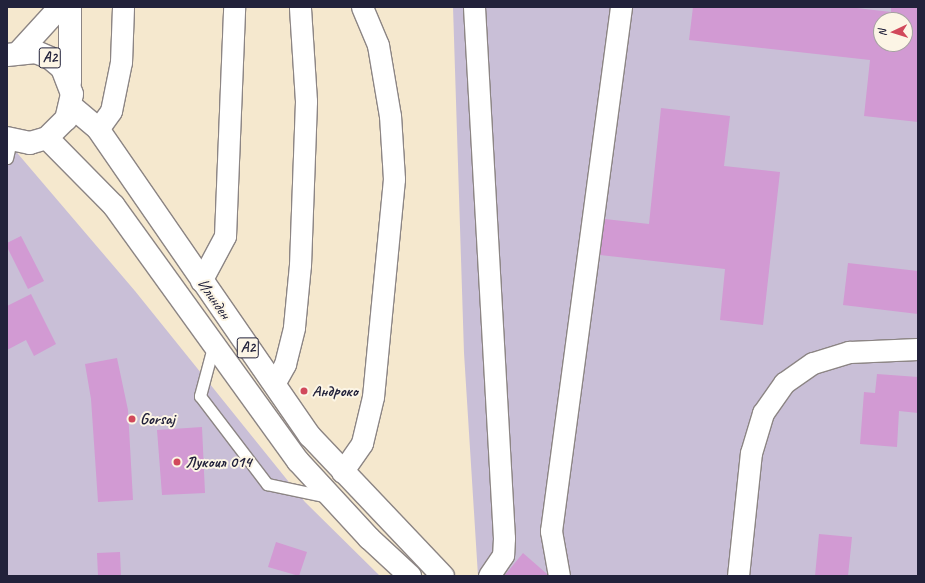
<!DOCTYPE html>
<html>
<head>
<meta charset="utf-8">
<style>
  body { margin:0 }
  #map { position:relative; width:925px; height:583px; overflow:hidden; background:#f5e8ce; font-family:Caveat,sans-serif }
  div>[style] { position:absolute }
  .industrial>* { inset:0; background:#c9bfd7 }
  .building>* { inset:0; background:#d29ad3 }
  .roads { filter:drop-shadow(1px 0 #8c8584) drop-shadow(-1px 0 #8c8584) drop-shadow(0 1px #8c8584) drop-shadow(0 -1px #8c8584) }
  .lane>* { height:11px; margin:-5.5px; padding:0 5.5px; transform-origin:5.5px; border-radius:5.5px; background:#fff }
  .street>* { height:21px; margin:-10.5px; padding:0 10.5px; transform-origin:10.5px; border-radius:10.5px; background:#fff }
  .secondary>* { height:22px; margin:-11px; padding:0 11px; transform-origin:11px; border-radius:11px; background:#fff }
  .primary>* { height:22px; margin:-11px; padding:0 11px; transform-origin:11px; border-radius:11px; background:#fff }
  .dots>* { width:11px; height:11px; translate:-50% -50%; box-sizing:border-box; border:2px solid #fcf5e5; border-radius:50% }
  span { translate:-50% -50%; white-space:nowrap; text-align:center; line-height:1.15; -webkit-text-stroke:4px #fcf5e5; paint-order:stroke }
  .shield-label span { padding:1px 3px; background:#fcf5e5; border:1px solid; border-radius:3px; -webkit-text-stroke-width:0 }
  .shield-label { font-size:15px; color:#22223b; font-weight:700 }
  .street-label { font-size:16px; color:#22223b }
  .poi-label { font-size:16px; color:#22223b; font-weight:700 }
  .left { translate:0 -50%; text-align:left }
  .frame { position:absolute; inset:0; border:8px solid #22223b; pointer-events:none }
  .north { position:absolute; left:873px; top:12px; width:40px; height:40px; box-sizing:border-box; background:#fcf5e5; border:1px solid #a5a1a1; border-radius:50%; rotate:266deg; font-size:11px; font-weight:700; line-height:16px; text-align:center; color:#22223b }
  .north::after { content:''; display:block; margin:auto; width:14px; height:18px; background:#d1495b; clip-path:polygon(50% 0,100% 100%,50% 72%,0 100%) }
</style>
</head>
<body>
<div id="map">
  <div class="industrial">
    <div style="clip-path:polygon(evenodd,453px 7px,918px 7px,918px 576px,478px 576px,464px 353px,453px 7px,881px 20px,905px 20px,905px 44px,881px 44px,881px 20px)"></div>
    <div style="clip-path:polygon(7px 141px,135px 291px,305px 502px,380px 576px,7px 576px)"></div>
  </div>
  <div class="building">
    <div style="clip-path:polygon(evenodd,693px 7px,848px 7px,891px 12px,891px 7px,917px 7px,918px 122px,864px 116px,870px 60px,689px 40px,693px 7px,881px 20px,905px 20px,905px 44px,881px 44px,881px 20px)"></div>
    <div style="clip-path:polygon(661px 108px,730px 116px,724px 166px,780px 172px,763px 325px,720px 320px,725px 269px,600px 255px,605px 219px,649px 224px)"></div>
    <div style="clip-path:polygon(21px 236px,44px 281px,28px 289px,7px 247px,7px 243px)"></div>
    <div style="clip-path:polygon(848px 263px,918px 271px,918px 314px,843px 305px)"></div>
    <div style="clip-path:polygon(31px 294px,56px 344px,34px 356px,26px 340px,7px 350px,7px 306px)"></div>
    <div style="clip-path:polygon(117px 358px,128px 410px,133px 500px,98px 502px,91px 399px,85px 364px)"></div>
    <div style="clip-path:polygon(877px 374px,918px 377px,918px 413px,899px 411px,897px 447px,860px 444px,864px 392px,875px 393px)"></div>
    <div style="clip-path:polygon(202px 427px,205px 493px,162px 495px,157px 430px)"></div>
    <div style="clip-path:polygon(819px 534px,852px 537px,848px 576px,815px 576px)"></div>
    <div style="clip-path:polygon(276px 542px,307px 552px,299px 576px,268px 567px)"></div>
    <div style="clip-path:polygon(120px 552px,121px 576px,98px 576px,97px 553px)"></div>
    <div style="clip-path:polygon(523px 553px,547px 574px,547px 576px,504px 576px)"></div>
  </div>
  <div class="roads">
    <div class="lane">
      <div style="left:7px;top:158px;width:18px;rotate:-77deg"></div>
      <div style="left:213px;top:347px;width:51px;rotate:104.9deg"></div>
      <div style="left:200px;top:396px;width:111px;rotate:52.7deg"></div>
      <div style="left:267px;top:484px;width:62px;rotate:12deg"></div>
    </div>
    <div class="street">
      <div style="left:474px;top:7px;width:532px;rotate:86.77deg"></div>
      <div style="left:504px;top:538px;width:17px;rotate:93deg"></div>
      <div style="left:503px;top:555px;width:25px;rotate:124deg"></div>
      <div style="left:98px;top:129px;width:22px;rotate:-54deg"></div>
      <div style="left:111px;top:111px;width:50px;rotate:-78.5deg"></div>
      <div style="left:121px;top:62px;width:55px;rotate:-87.9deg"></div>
      <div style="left:201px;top:281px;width:51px;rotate:-61.9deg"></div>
      <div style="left:225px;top:236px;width:229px;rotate:-87.7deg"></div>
      <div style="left:274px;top:384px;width:23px;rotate:-61deg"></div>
      <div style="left:285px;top:364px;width:38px;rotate:-76deg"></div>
      <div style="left:294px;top:327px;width:62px;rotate:-84.5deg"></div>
      <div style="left:300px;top:265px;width:164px;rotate:-87.9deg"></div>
      <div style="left:306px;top:101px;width:94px;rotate:-93.7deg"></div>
      <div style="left:342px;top:472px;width:35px;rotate:-55deg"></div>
      <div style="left:362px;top:443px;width:47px;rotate:-76.6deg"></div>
      <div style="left:373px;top:397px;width:219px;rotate:-84.5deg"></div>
      <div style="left:394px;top:179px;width:63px;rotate:-93.6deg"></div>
      <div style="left:390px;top:116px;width:72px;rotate:-99.6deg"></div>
      <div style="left:378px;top:45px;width:41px;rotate:-112.8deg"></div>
      <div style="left:559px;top:576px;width:46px;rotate:-100.1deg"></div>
      <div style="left:551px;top:531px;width:529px;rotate:-82.39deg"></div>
      <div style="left:738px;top:576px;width:124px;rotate:-84deg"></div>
      <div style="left:751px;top:453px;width:42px;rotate:-73.3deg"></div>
      <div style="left:763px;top:413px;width:37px;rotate:-55deg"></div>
      <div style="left:784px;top:383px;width:35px;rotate:-35deg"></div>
      <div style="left:813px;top:363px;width:38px;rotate:-17deg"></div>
      <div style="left:849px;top:352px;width:69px;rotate:-2.5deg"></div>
    </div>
    <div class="secondary">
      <div style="left:20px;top:51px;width:59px;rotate:-47.7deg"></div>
      <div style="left:70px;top:82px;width:75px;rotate:-90deg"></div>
    </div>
    <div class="primary">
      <div style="left:7px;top:55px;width:29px;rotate:-6deg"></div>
      <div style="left:36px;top:52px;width:15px;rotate:23deg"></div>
      <div style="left:50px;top:58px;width:16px;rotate:40deg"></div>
      <div style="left:62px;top:68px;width:28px;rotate:69deg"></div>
      <div style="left:72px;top:94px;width:26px;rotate:103deg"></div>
      <div style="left:66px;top:119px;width:27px;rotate:135deg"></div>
      <div style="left:47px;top:138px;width:18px;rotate:164deg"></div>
      <div style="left:30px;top:143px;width:24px;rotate:-168deg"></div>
      <div style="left:71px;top:106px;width:35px;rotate:40deg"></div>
      <div style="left:98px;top:129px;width:373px;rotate:55.4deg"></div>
      <div style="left:310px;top:436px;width:193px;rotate:46.5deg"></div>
      <div style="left:47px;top:138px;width:95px;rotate:45.4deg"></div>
      <div style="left:114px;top:206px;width:314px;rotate:54.2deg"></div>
      <div style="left:298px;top:461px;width:105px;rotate:47.3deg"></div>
      <div style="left:369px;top:538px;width:56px;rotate:42.8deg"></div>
    </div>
  </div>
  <div class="dots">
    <div style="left:304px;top:391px;background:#d1495b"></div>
    <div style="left:132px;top:419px;background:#d1495b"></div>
    <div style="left:177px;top:462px;background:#d1495b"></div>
  </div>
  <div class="shield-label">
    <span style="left:50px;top:58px">A2</span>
    <span style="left:248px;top:348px">A2</span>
  </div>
  <div class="street-label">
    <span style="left:214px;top:299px;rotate:55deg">Илинден</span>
  </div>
  <div class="poi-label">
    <span class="left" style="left:312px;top:391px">Андроко</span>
    <span class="left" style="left:140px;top:419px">Gorsaj</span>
    <span class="left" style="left:185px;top:462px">Лукоил 014</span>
  </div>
  <div class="frame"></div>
  <div class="north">N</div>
</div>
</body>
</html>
